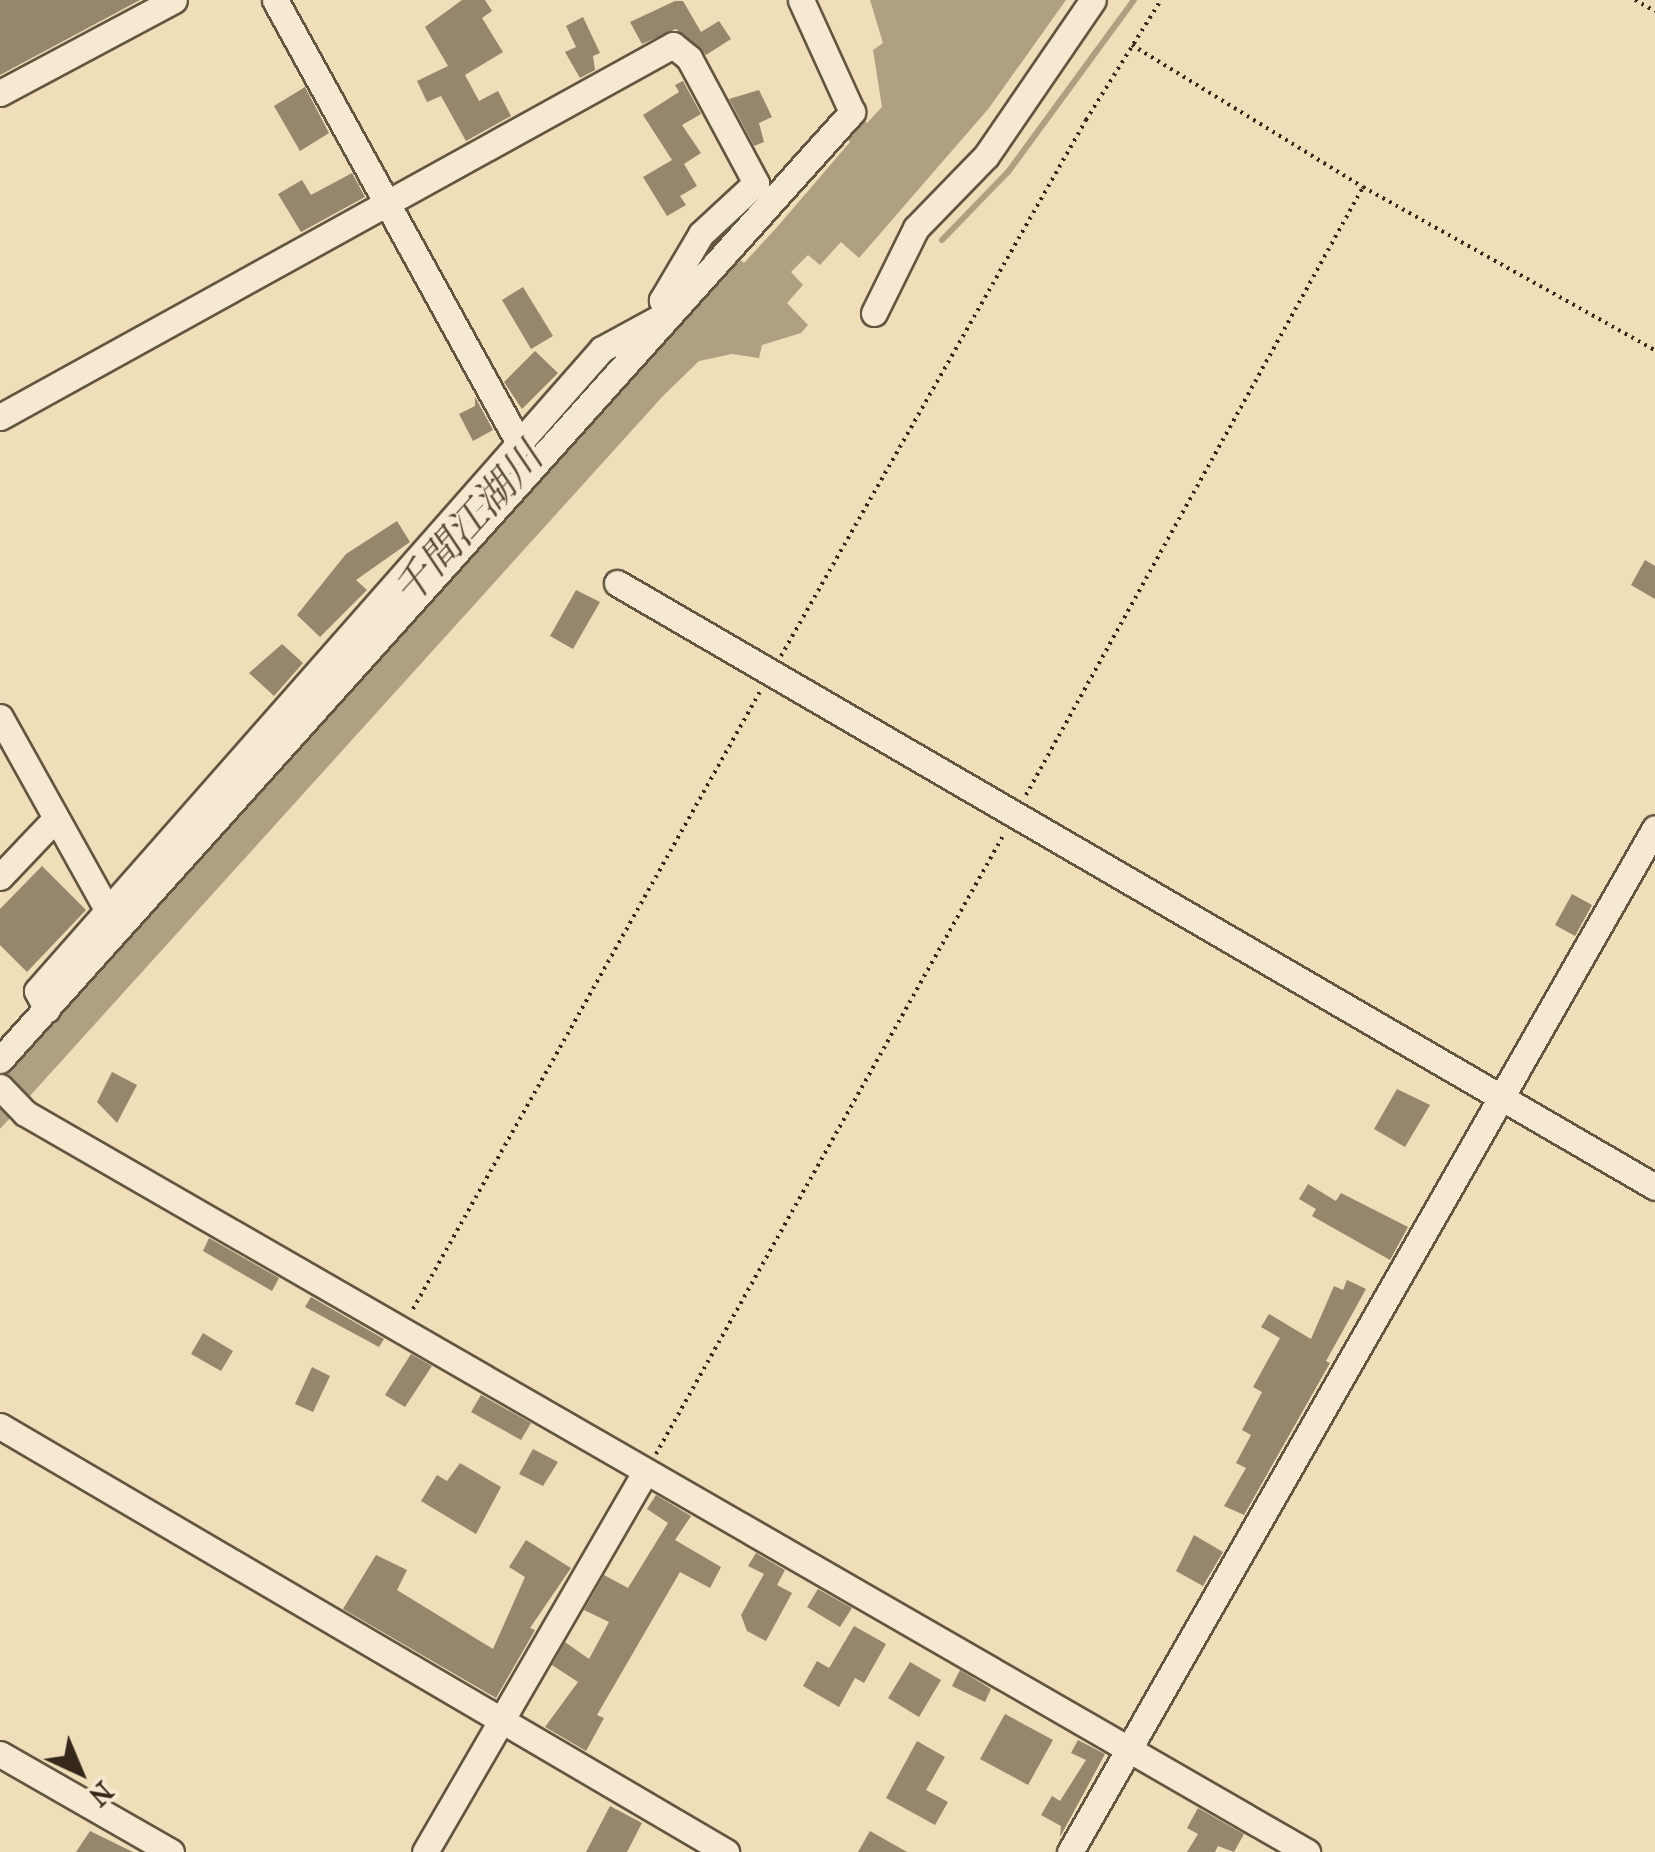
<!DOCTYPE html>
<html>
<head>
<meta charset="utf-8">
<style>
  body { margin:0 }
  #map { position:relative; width:1655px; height:1852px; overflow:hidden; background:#efdeb8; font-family:"IM FELL French Canon","Noto Serif JP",serif }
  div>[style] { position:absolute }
  .water>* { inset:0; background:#b0a082 }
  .stream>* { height:6px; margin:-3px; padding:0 3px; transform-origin:3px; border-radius:3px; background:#b0a082 }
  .building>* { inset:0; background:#96866c }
  .path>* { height:4px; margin-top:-2px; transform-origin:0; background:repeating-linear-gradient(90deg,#352719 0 2.5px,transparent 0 7.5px) }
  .roads { filter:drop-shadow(2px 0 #645541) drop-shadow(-2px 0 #645541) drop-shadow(0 2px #645541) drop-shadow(0 -2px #645541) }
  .minor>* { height:25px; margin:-12.5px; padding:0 12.5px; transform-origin:12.5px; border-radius:12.5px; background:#f5ead1 }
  span { translate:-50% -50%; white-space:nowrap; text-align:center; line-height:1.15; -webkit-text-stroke:8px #f5ead1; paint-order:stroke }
  .water-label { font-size:40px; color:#5a4b38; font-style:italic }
  .north { position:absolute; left:30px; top:1722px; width:100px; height:100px; -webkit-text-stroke:8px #f5ead1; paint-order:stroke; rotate:136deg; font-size:28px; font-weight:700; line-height:40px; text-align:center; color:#352719 }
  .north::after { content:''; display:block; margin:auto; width:35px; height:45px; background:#352719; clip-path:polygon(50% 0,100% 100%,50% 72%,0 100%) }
</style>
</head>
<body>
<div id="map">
  <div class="water">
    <div style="clip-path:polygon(870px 0,1066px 0,989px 108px,859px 258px,841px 242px,820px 265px,808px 255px,791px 272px,803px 285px,787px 303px,808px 325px,801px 333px,762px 345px,759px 358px,732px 354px,699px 361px,663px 396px,0 1129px,0 1074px,736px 256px,744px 263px,778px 226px,850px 142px,845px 136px,861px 118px,867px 123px,882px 107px,873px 50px,883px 43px)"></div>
  </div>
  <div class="stream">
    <div style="left:942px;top:240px;width:95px;rotate:-45.9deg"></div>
    <div style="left:1008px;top:172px;width:213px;rotate:-53.8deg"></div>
  </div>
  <div class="building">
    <div style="clip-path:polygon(0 0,140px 0,0 75px)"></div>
    <div style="clip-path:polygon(462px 0,485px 0,492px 11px,482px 18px,503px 52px,465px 75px,479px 101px,498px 91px,511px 116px,466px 141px,441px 96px,427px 102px,417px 81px,448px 66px,425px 27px)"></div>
    <div style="clip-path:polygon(675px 1px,683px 1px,701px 32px,719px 21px,731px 39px,706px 55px,676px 29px,642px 44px,630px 22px)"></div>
    <div style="clip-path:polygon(583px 17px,600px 53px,593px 56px,595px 70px,580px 78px,565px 52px,576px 47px,566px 26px)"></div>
    <div style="clip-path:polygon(683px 81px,701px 114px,682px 125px,701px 153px,684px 164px,697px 186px,680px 196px,686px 205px,667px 216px,643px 177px,672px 160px,643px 115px,679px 92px,675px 85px)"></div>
    <div style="clip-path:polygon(305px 87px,329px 133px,300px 151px,274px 106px)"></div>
    <div style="clip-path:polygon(759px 90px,772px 117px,759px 123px,764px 142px,754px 146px,729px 99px)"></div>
    <div style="clip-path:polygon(352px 173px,365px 197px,301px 232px,278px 194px,302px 180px,311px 195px)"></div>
    <div style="clip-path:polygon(523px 287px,553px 336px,531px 349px,502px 300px)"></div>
    <div style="clip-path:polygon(535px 351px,558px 373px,522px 409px,504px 382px)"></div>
    <div style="clip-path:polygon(475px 397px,493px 430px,473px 441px,459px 414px,475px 406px)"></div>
    <div style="clip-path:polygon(397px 521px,410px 542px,356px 580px,367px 590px,320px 637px,297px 615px,346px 554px)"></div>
    <div style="clip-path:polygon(1645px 560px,1655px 566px,1655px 599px,1631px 585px)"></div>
    <div style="clip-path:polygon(576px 590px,600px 602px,573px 649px,550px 636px)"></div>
    <div style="clip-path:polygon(282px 644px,303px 663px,274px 696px,249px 673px)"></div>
    <div style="clip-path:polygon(42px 866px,86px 910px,27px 972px,0 945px,0 909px)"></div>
    <div style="clip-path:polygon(1572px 894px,1592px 905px,1575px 936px,1555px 925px)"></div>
    <div style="clip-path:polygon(112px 1072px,137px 1085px,117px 1123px,97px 1102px)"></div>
    <div style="clip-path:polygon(1397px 1089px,1430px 1105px,1405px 1147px,1374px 1129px)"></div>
    <div style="clip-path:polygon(1308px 1184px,1336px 1201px,1341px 1193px,1408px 1227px,1390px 1260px,1312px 1216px,1316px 1209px,1299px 1199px)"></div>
    <div style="clip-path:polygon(209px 1238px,279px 1278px,272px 1291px,203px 1251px)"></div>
    <div style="clip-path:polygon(1347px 1280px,1366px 1289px,1326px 1361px,1330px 1363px,1244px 1515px,1224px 1506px,1246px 1468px,1236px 1463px,1251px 1435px,1242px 1430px,1262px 1392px,1253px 1387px,1280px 1338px,1261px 1327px,1269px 1314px,1311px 1339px,1334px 1286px,1343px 1290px)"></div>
    <div style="clip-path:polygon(311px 1297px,384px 1339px,379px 1347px,305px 1307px)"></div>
    <div style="clip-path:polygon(203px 1333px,233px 1351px,221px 1371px,191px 1354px)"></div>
    <div style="clip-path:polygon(411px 1354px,432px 1366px,405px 1407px,385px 1395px)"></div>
    <div style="clip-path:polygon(312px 1367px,330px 1376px,313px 1412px,295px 1404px)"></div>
    <div style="clip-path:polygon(481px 1395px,531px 1423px,521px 1440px,471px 1412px)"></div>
    <div style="clip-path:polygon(533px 1449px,558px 1462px,543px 1486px,519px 1474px)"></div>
    <div style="clip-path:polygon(460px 1463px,501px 1487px,476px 1534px,421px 1501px,437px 1475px,447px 1481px)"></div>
    <div style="clip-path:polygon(656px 1495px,691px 1516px,675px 1540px,721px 1567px,710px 1588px,680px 1572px,597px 1715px,604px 1718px,586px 1751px,545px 1727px,578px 1682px,552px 1665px,565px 1642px,589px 1659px,609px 1622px,584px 1610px,604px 1575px,628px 1588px,668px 1523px,647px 1509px)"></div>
    <div style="clip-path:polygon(1194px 1535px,1223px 1552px,1203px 1586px,1176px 1571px)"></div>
    <div style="clip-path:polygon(526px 1540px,571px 1568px,530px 1628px,535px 1630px,496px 1698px,343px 1609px,376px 1555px,407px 1570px,397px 1590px,493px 1649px,525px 1577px,509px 1567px)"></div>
    <div style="clip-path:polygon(756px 1553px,785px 1570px,777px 1585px,792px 1593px,766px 1641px,747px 1631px,741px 1615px,764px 1574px,748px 1566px)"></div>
    <div style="clip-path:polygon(818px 1589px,852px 1608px,840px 1627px,807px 1607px)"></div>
    <div style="clip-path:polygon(854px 1626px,886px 1644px,864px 1683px,855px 1678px,839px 1707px,803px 1686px,817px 1661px,829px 1668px)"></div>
    <div style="clip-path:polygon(910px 1662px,941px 1680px,919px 1717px,888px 1698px)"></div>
    <div style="clip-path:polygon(960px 1670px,991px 1689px,985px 1702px,952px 1686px)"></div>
    <div style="clip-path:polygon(1005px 1714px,1053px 1740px,1028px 1785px,980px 1759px)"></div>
    <div style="clip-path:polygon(1078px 1740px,1105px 1754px,1060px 1837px,1061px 1826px,1041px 1815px,1052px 1796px,1060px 1801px,1086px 1760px,1071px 1753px)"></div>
    <div style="clip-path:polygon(917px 1741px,945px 1757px,926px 1790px,948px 1802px,935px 1825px,886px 1798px)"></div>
    <div style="clip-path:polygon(610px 1806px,642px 1823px,627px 1852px,586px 1852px)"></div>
    <div style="clip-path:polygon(1198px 1808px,1244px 1834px,1234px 1852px,1218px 1846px,1215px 1852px,1187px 1852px,1198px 1834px,1187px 1828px)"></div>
    <div style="clip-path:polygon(90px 1831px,133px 1852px,76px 1852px)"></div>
    <div style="clip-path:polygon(870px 1831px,907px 1852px,858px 1852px)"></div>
  </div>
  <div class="path">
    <div style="left:1635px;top:0;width:23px;rotate:29deg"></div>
    <div style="left:1132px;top:45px;width:271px;rotate:31.6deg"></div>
    <div style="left:1363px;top:187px;width:334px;rotate:29.2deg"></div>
    <div style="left:781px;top:656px;width:617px;rotate:-60.36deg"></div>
    <div style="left:1086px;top:120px;width:142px;rotate:-58deg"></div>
    <div style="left:1026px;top:795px;width:695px;rotate:-61deg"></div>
    <div style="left:413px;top:1309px;width:710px;rotate:-60.66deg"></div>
    <div style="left:656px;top:1454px;width:711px;rotate:-60.69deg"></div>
  </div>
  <div class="roads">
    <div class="minor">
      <div style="left:275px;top:0;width:506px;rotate:61.15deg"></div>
      <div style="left:0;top:93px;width:197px;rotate:-28.1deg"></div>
      <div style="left:874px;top:313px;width:95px;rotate:-63.7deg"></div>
      <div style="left:916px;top:228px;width:100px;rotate:-45.8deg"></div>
      <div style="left:986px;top:156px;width:189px;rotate:-55.6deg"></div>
      <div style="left:0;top:417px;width:769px;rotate:-28.93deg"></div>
      <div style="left:673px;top:45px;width:21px;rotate:39deg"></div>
      <div style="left:689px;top:58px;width:142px;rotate:61.8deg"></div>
      <div style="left:756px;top:183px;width:75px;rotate:137.2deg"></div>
      <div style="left:701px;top:234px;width:77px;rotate:120.6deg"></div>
      <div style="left:662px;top:300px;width:15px;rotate:48deg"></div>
      <div style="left:672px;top:311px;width:80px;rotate:151.5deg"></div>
      <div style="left:602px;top:349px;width:855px;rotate:131.35deg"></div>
      <div style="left:37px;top:991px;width:21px;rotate:62deg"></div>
      <div style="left:617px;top:583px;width:1201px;rotate:30.19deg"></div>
      <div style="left:0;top:717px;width:222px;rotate:60.9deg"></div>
      <div style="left:0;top:877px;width:81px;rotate:-46.5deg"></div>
      <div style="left:0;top:1060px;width:1275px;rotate:-48.05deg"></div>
      <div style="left:852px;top:112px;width:123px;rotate:-114.5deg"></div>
      <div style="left:0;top:1087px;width:36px;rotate:46deg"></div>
      <div style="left:25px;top:1113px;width:1480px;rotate:29.96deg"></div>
      <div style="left:0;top:1426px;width:842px;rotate:30.4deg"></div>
      <div style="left:0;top:1754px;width:197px;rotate:29.8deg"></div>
      <div style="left:425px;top:1852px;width:438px;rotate:-59.9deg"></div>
      <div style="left:1070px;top:1852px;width:1179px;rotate:-60.26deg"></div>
    </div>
  </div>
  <div class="water-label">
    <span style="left:468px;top:524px;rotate:-48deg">千間江湖川</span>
  </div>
  <div class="north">N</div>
</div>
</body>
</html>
